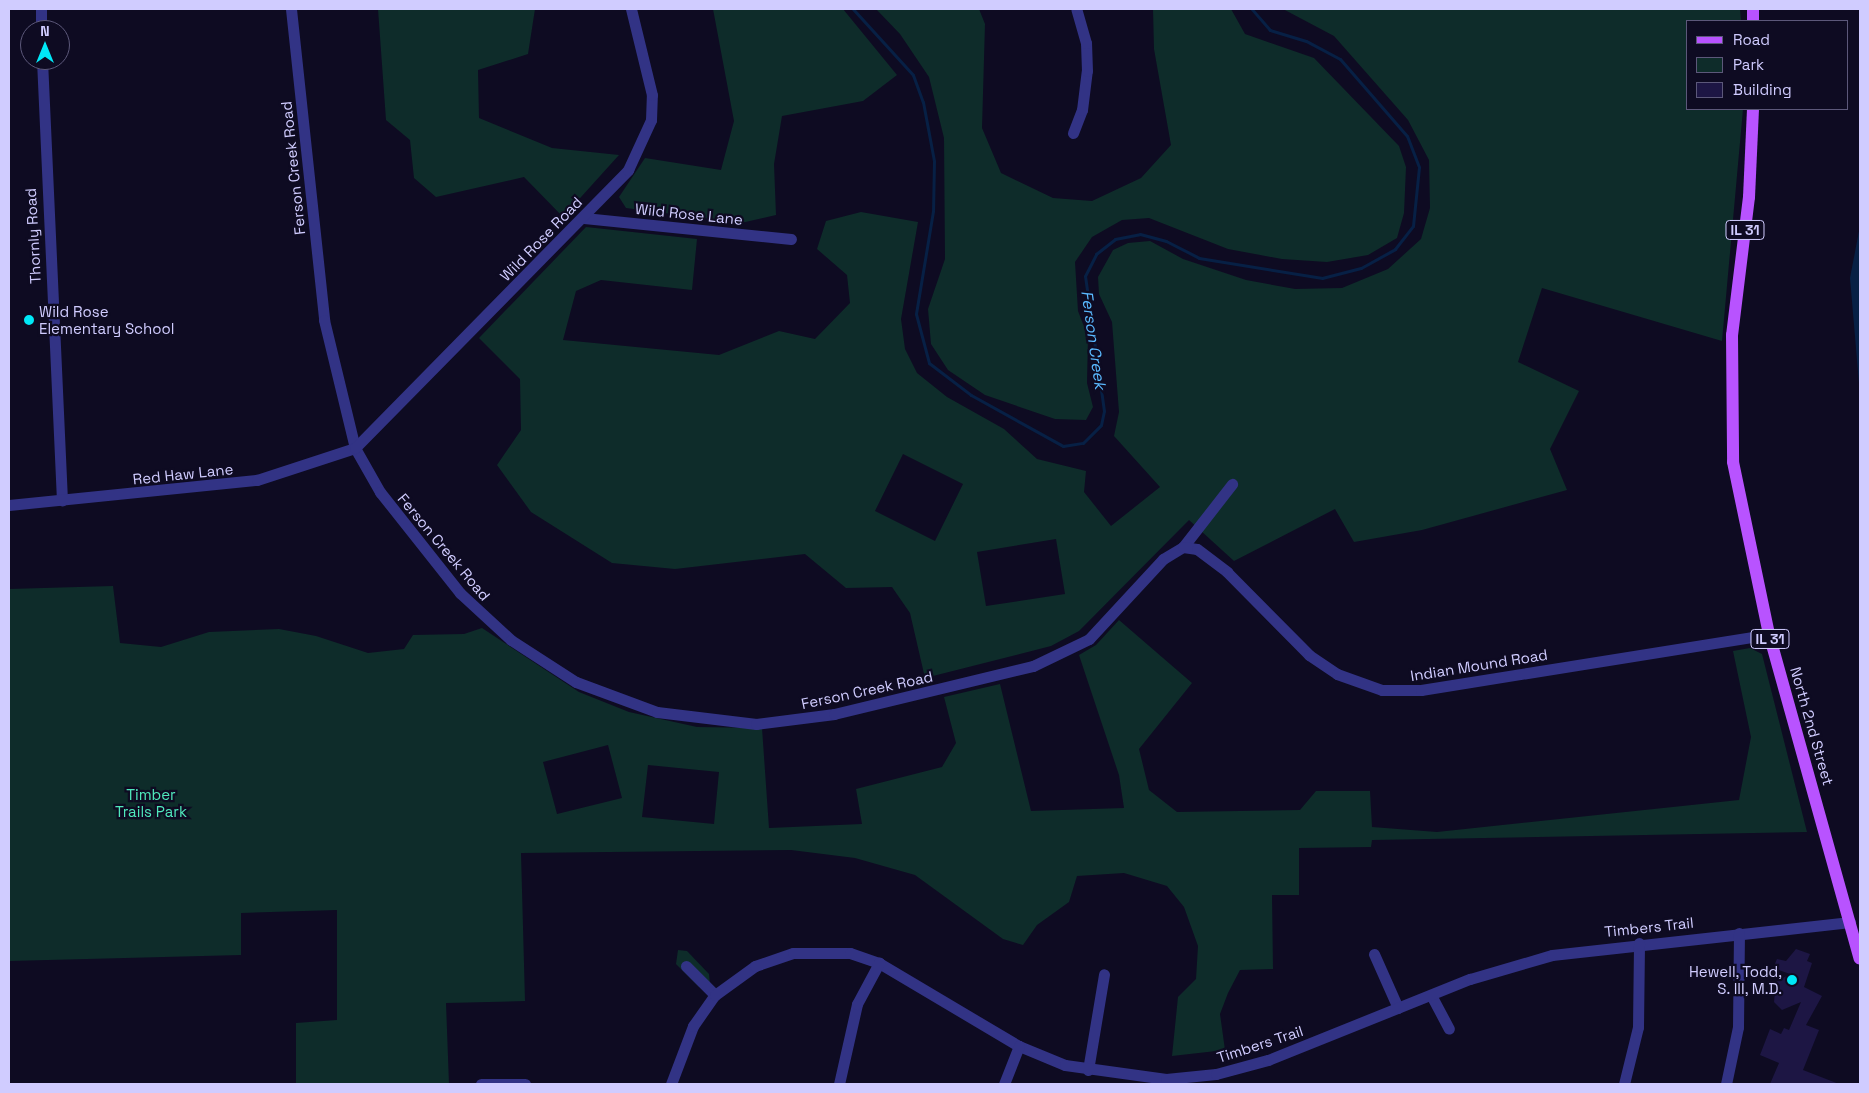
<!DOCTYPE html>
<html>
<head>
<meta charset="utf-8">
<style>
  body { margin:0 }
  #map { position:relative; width:1869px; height:1093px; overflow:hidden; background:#0e0b22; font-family:"Space Grotesk",sans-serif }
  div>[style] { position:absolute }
  .green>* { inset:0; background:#0e2c2a }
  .water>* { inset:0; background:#072045 }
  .stream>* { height:3px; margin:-1.5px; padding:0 1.5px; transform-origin:1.5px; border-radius:1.5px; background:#072045 }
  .building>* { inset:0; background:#1d1644 }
  .minor>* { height:11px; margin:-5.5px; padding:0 5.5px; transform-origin:5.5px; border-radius:5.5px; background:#323385 }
  .major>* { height:12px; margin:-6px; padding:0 6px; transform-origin:6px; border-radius:6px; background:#b853ff }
  .dots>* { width:14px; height:14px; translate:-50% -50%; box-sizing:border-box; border:2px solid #0e0b22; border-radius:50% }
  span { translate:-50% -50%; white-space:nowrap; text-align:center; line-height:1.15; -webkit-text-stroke:4.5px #0e0b22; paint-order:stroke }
  .shield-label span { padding:1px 4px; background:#0e0b22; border:1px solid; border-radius:4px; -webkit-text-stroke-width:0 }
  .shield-label { font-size:14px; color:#d0ccff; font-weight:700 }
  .street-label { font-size:15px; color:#d0ccff }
  .poi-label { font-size:15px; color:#d0ccff }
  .left { translate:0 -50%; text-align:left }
  .right { translate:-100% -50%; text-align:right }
  .park-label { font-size:15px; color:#4fe8bc }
  .water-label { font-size:16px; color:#5ab9ff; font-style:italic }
  .frame { position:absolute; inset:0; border:10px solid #d0ccff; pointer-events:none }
  .legend { position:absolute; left:1686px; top:20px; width:162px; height:90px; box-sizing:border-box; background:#0e0b22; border:1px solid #5c587a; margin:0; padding:6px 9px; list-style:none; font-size:15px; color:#d0ccff }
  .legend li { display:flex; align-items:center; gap:10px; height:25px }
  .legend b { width:25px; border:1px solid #5c587a }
  .north { position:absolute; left:20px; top:20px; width:50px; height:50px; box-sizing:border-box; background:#0e0b22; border:1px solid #5c587a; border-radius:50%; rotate:0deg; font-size:14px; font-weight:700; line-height:20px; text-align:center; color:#d0ccff }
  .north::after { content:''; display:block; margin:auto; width:18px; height:22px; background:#00e8f7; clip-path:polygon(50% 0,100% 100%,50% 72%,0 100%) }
</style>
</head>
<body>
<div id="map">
  <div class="green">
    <div style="clip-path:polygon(378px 9px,535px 9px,528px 54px,478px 70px,479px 118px,552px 148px,619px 155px,563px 217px,524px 177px,436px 197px,414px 178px,410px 140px,386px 120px)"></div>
    <div style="clip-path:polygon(713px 9px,843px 9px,897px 75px,863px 101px,782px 116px,774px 164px,776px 215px,741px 223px,626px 208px,619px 197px,645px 158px,721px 170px,734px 121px)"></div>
    <div style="clip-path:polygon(876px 9px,979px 9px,985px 24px,982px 128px,1001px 173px,1053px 198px,1092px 201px,1141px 178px,1171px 145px,1154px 49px,1153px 9px,1231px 9px,1245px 34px,1314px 58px,1399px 146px,1406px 167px,1404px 213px,1397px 238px,1368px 255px,1327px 262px,1282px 259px,1228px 249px,1149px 218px,1122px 220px,1092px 237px,1075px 262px,1078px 311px,1088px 337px,1087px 383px,1093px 407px,1086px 420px,1055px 419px,985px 395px,948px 370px,931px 344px,928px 309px,945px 259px,944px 138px,929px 77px,900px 34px)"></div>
    <div style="clip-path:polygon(evenodd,1283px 9px,1740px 9px,1741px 21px,1688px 21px,1688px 109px,1743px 109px,1722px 341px,1542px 288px,1518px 362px,1579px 391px,1550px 449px,1567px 490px,1422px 530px,1354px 542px,1335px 509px,1234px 561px,1189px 520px,1079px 631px,1051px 646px,925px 678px,910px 613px,892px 587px,846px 588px,805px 554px,675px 569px,612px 563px,531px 512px,497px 465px,521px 430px,520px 379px,479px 338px,586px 227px,697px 239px,692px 290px,601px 280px,576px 291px,563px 340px,719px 355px,779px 331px,815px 339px,850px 303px,847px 275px,817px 249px,826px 221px,861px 212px,918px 222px,901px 319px,905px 349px,917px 373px,947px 397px,1004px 429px,1037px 459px,1086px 471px,1084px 492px,1111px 526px,1160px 487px,1114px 436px,1119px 412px,1112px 322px,1099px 294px,1098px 277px,1113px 250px,1128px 243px,1150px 241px,1183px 259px,1246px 280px,1295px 289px,1342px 288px,1388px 269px,1421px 239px,1430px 208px,1429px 160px,1408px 120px,1334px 36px,1283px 9px,903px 454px,963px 484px,935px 541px,875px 511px,903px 454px,1283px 9px,1056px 539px,1065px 594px,986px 606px,977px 552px,1056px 539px)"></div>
    <div style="clip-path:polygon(evenodd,113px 586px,120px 643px,161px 647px,209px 632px,279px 629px,316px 636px,368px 653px,404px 649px,413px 635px,464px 634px,482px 628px,579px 692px,629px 712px,697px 727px,762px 728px,769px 828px,862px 824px,856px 789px,942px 767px,956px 743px,944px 697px,1000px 684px,1031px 811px,1124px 808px,1119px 775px,1079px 655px,1096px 645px,1119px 620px,1192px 683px,1139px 749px,1149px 790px,1177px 812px,1300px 810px,1316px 791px,1370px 791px,1372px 827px,1437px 832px,1739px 800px,1751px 737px,1733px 651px,1750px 648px,1762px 654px,1807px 832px,1372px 840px,1371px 847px,1299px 848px,1299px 895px,1272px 895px,1273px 969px,1240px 970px,1228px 993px,1220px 1014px,1225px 1050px,1172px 1056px,1178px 997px,1196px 979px,1198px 946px,1184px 907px,1167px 886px,1124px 873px,1077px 876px,1069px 902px,1037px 925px,1023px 945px,1003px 939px,915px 875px,855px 858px,791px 850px,521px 853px,525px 1001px,446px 1003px,449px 1084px,296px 1084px,296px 1023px,337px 1020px,337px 910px,241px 913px,241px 955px,9px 961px,9px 589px,113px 586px,608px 745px,622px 798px,557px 814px,543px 762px,608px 745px,113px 586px,648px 765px,719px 772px,714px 824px,642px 817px,648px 765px)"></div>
    <div style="clip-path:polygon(678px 950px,687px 951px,709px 974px,710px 984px,699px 987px,676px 964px)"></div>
  </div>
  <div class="water">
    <div style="clip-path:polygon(1860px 226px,1860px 395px,1850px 278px)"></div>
  </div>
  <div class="stream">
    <div style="left:853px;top:9px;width:89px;rotate:47.7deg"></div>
    <div style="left:913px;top:75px;width:29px;rotate:70deg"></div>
    <div style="left:923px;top:102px;width:60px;rotate:79.4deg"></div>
    <div style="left:934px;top:161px;width:50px;rotate:91.1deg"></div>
    <div style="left:933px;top:211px;width:104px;rotate:99.4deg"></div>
    <div style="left:916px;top:314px;width:51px;rotate:75.1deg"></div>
    <div style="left:929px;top:363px;width:53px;rotate:37.3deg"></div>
    <div style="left:971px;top:395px;width:105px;rotate:29deg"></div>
    <div style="left:1063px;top:446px;width:20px;rotate:-9deg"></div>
    <div style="left:1083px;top:443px;width:25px;rotate:-45deg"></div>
    <div style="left:1101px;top:425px;width:14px;rotate:-78deg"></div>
    <div style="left:1104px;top:411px;width:136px;rotate:-98deg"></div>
    <div style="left:1085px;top:276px;width:25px;rotate:-63deg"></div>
    <div style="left:1096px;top:254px;width:24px;rotate:-38deg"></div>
    <div style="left:1115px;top:239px;width:25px;rotate:-11deg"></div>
    <div style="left:1140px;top:234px;width:27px;rotate:15deg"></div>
    <div style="left:1166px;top:241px;width:37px;rotate:27deg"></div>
    <div style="left:1199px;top:258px;width:125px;rotate:9.2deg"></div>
    <div style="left:1322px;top:278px;width:40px;rotate:-14.4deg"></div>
    <div style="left:1361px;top:268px;width:39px;rotate:-29deg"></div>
    <div style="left:1395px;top:249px;width:29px;rotate:-52deg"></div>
    <div style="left:1413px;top:226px;width:59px;rotate:-84.2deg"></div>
    <div style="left:1419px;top:167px;width:33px;rotate:-111deg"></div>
    <div style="left:1407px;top:136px;width:102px;rotate:-131deg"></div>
    <div style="left:1340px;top:59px;width:38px;rotate:-152deg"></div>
    <div style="left:1306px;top:41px;width:38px;rotate:-163deg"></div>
    <div style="left:1270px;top:30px;width:28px;rotate:-131deg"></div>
  </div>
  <div class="building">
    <div style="clip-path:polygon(1796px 949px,1810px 954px,1807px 961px,1812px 963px,1804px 987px,1822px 996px,1806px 1025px,1819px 1030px,1803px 1070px,1839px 1084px,1770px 1084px,1779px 1063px,1760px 1055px,1770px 1029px,1781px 1034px,1784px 1028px,1789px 1030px,1801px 1002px,1782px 1010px,1774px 1002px,1776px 982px,1790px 974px,1773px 968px,1777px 959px,1786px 961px)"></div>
  </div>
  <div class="minor">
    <div style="left:41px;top:9px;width:21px;rotate:90deg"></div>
    <div style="left:291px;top:9px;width:313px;rotate:83.9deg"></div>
    <div style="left:324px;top:320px;width:132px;rotate:76.4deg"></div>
    <div style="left:355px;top:448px;width:51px;rotate:60.4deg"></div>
    <div style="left:380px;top:492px;width:129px;rotate:51.6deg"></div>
    <div style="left:460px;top:593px;width:69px;rotate:42.7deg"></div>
    <div style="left:511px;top:640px;width:77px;rotate:32.9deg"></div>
    <div style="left:576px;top:682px;width:86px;rotate:20.3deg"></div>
    <div style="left:657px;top:712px;width:100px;rotate:6.9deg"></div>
    <div style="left:756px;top:724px;width:79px;rotate:-7.3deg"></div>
    <div style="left:834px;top:714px;width:205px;rotate:-13.6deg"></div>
    <div style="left:1033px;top:666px;width:62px;rotate:-25.7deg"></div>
    <div style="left:1089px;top:639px;width:109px;rotate:-47.2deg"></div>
    <div style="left:1163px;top:559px;width:23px;rotate:-31deg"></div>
    <div style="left:1183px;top:547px;width:80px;rotate:-52.1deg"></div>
    <div style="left:42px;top:60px;width:441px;rotate:87.4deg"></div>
    <div style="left:1073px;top:133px;width:25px;rotate:-69deg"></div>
    <div style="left:1082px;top:110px;width:39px;rotate:-83deg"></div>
    <div style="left:1087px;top:71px;width:28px;rotate:-92deg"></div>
    <div style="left:1086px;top:43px;width:35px;rotate:-106deg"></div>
    <div style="left:584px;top:218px;width:208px;rotate:5.8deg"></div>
    <div style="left:9px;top:505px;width:249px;rotate:-5.8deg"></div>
    <div style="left:257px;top:480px;width:103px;rotate:-18.1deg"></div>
    <div style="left:355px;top:448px;width:390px;rotate:-45.5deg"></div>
    <div style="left:628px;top:170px;width:55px;rotate:-65.3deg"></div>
    <div style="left:651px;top:120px;width:25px;rotate:-88deg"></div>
    <div style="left:652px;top:95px;width:89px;rotate:-103.7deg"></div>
    <div style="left:1183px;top:547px;width:14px;rotate:8deg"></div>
    <div style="left:1197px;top:549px;width:38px;rotate:37deg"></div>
    <div style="left:1227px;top:572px;width:117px;rotate:45.3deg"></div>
    <div style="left:1309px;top:655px;width:34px;rotate:34deg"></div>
    <div style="left:1337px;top:674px;width:48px;rotate:19.6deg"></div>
    <div style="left:1382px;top:690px;width:39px"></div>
    <div style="left:1421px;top:690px;width:352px;rotate:-9.1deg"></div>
    <div style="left:1374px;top:954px;width:59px;rotate:66deg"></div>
    <div style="left:686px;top:966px;width:41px;rotate:45deg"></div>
    <div style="left:1431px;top:995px;width:38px;rotate:62deg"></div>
    <div style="left:1088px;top:1070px;width:97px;rotate:-80.5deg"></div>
    <div style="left:481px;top:1084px;width:44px"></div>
    <div style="left:671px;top:1084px;width:62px;rotate:-69.2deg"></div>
    <div style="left:693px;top:1026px;width:38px;rotate:-55deg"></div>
    <div style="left:715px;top:995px;width:49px;rotate:-35.9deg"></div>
    <div style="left:755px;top:966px;width:40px;rotate:-18.9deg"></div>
    <div style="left:793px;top:953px;width:57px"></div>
    <div style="left:850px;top:953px;width:31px;rotate:19deg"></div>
    <div style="left:879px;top:963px;width:163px;rotate:30.7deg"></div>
    <div style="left:1019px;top:1046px;width:50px;rotate:22.4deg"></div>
    <div style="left:1065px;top:1065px;width:102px;rotate:7.9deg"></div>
    <div style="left:1166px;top:1079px;width:50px;rotate:-5.7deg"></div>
    <div style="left:1216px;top:1074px;width:54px;rotate:-15.1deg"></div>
    <div style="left:1268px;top:1060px;width:218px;rotate:-21.9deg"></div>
    <div style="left:1470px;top:979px;width:85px;rotate:-16.3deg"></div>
    <div style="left:1552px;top:955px;width:300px;rotate:-6.3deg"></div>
    <div style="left:839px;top:1084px;width:82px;rotate:-77.3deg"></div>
    <div style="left:857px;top:1004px;width:47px;rotate:-61.8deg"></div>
    <div style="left:1004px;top:1084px;width:41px;rotate:-68.5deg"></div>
    <div style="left:1624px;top:1084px;width:59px;rotate:-76.2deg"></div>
    <div style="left:1638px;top:1027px;width:84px;rotate:-89.3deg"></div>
    <div style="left:1726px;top:1084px;width:58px;rotate:-78.1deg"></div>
    <div style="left:1738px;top:1027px;width:94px;rotate:-89.4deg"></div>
  </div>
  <div class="major">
    <div style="left:1753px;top:9px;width:12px;rotate:90deg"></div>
    <div style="left:1753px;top:109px;width:88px;rotate:92.6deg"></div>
    <div style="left:1749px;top:197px;width:139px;rotate:97deg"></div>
    <div style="left:1732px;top:335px;width:127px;rotate:89.5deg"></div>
    <div style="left:1733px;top:462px;width:176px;rotate:78.2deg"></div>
    <div style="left:1769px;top:634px;width:337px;rotate:74.4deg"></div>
  </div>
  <div class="dots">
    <div style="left:29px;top:320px;background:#00e8f7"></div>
    <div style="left:1792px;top:980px;background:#00e8f7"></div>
  </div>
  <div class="shield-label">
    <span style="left:1745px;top:230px">IL 31</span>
    <span style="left:1770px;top:639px">IL 31</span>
  </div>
  <div class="street-label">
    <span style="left:293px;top:168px;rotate:-96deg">Ferson Creek Road</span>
    <span style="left:689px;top:214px;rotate:6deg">Wild Rose Lane</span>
    <span style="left:33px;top:236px;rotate:-93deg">Thornly Road</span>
    <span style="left:541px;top:239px;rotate:-46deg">Wild Rose Road</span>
    <span style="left:183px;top:474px;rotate:-6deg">Red Haw Lane</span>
    <span style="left:444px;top:547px;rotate:50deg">Ferson Creek Road</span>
    <span style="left:1479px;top:665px;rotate:-9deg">Indian Mound Road</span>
    <span style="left:867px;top:690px;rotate:-12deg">Ferson Creek Road</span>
    <span style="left:1812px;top:726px;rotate:74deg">North 2nd Street</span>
    <span style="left:1649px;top:927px;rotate:-6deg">Timbers Trail</span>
    <span style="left:1260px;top:1044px;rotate:-18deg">Timbers Trail</span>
  </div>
  <div class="poi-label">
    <span class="left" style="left:39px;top:320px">Wild Rose<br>Elementary School</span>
    <span class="right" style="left:1782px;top:980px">Hewell, Todd,<br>S. III, M.D.</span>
  </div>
  <div class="park-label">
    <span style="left:151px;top:803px">Timber<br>Trails Park</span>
  </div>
  <div class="water-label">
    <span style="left:1093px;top:340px;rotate:82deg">Ferson Creek</span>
  </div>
  <div class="frame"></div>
  <ul class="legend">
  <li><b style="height:6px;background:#b853ff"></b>Road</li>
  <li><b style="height:14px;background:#0e2c2a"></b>Park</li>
  <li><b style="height:14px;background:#1d1644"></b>Building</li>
  </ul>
  <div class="north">N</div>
</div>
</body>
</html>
